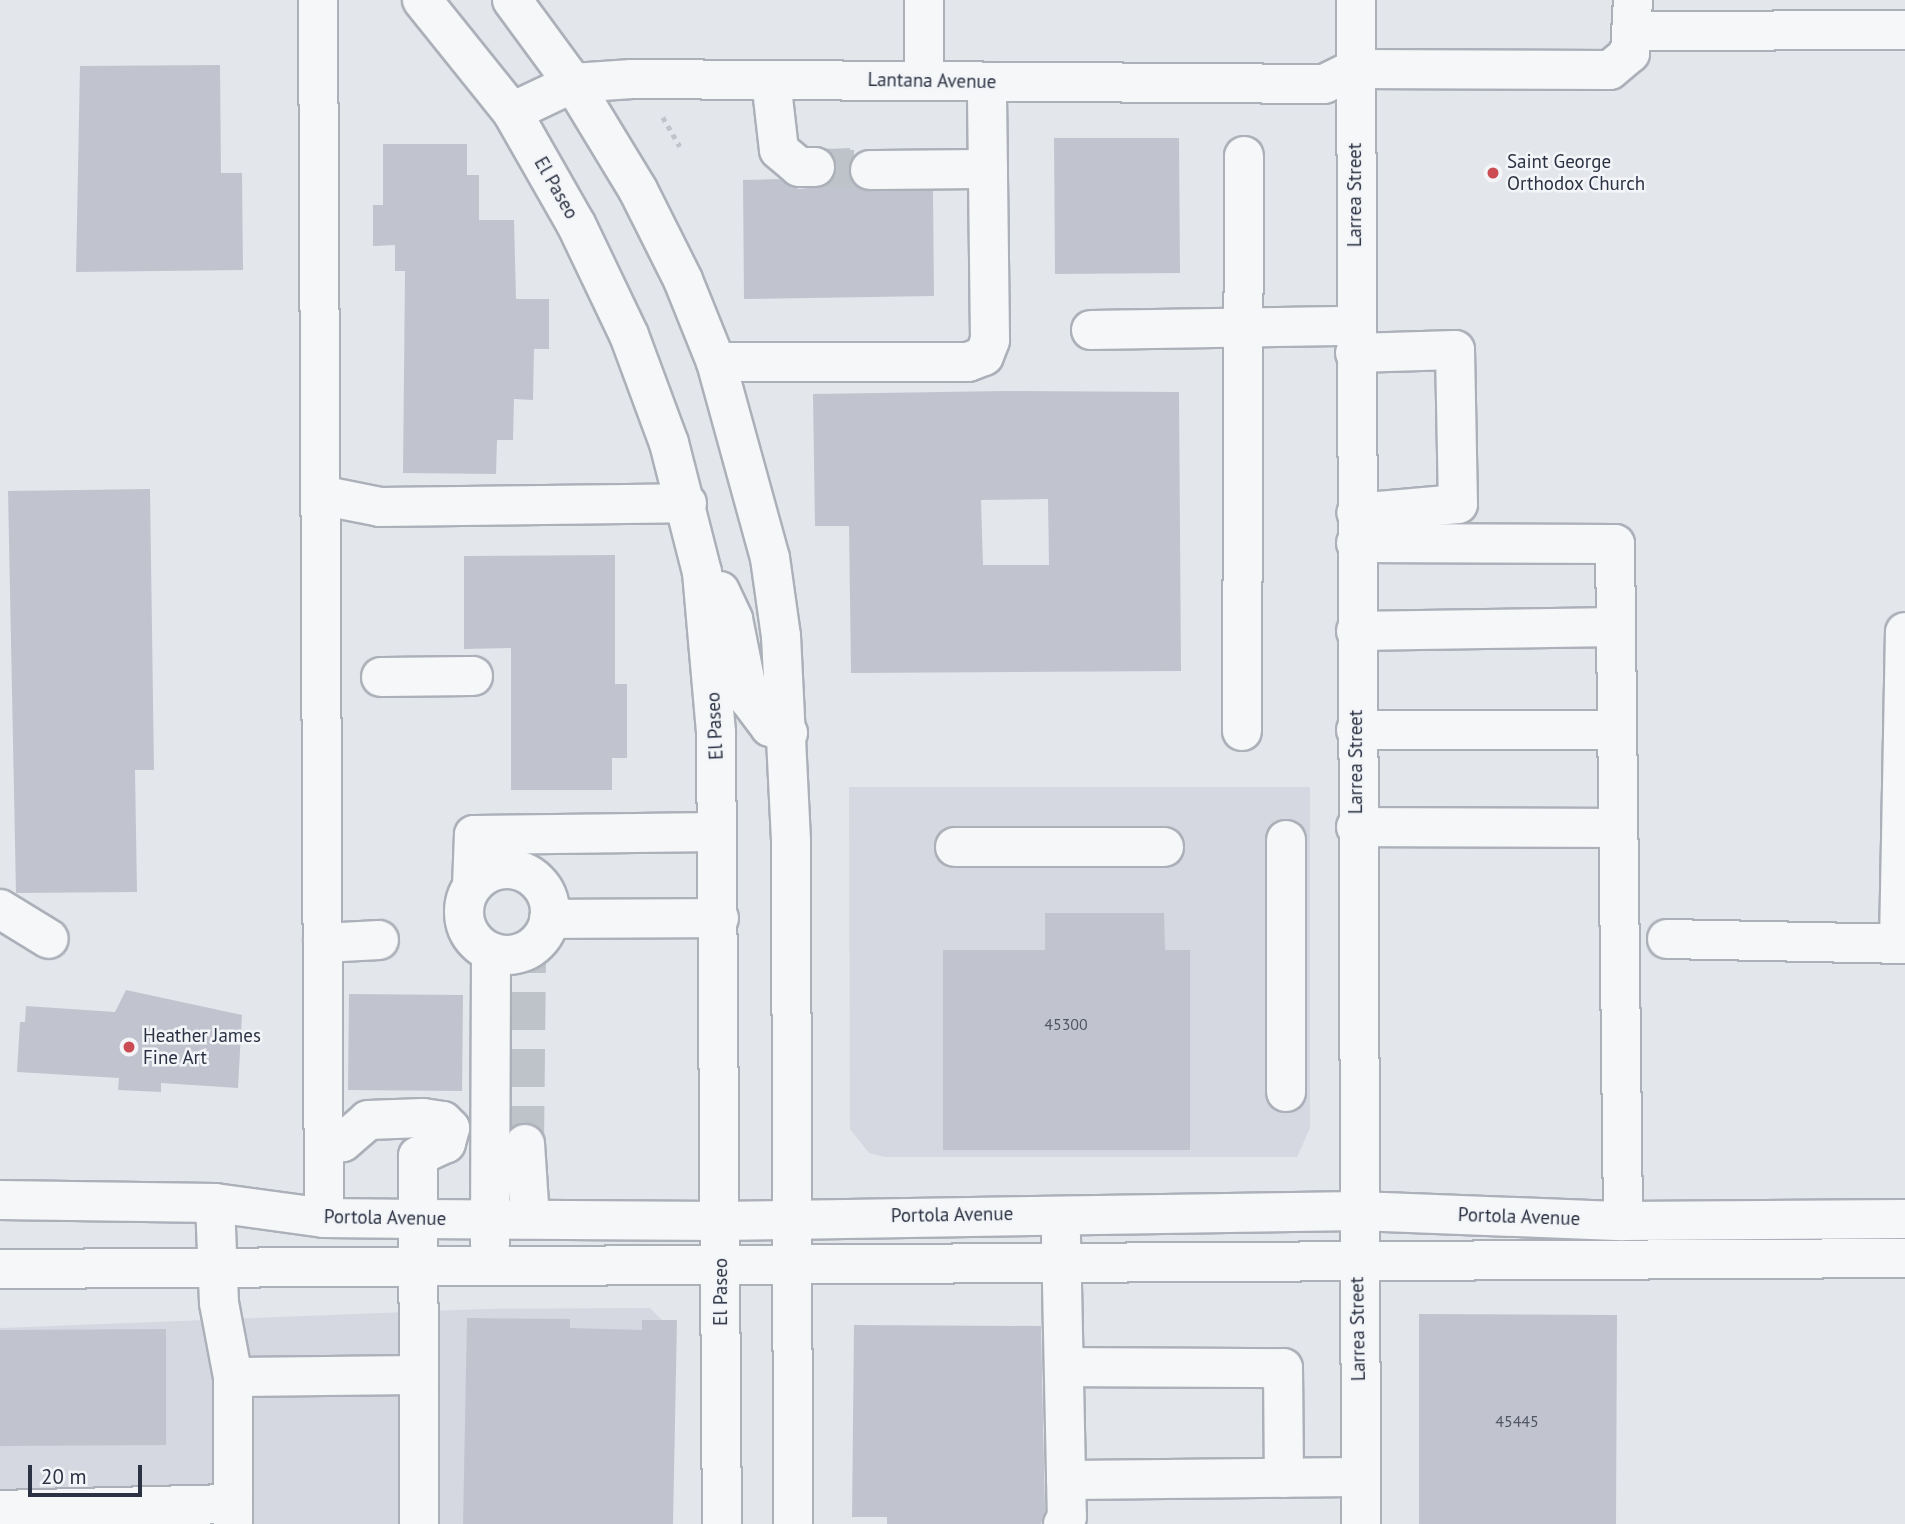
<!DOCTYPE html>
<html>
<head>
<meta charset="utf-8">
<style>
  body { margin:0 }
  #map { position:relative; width:1905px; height:1524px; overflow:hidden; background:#e3e6eb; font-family:"PT Sans",sans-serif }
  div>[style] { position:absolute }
  .built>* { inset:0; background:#d5d8e0 }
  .building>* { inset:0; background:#c1c4ce }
  .minor-tunnel>* { height:38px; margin-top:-19px; transform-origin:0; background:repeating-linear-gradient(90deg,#bec2c9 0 38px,transparent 0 57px) }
  .path>* { height:4.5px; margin-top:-2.25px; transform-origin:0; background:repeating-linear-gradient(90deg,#c1c4ca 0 5px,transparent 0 10px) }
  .roads { filter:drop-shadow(2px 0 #acb0b9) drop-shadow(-2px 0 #acb0b9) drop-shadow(0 2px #acb0b9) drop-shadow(0 -2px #acb0b9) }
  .minor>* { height:38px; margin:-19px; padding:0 19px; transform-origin:19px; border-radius:19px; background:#f6f7f9 }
  .minor>.ring { margin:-19px; padding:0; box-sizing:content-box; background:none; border:38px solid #f6f7f9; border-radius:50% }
  .dots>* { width:19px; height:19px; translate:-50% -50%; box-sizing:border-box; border:4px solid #f3f5f8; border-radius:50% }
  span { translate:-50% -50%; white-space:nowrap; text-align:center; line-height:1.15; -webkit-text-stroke:5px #f3f5f8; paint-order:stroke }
  .number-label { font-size:16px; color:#505666 }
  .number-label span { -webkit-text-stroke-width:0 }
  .street-label { font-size:19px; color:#2b3243 }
  .poi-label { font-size:19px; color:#2b3243 }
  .left { translate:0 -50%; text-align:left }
  .scale { position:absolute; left:28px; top:1465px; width:114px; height:32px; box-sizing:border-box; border:4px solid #2b3243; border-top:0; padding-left:9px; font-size:21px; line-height:24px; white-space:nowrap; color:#2b3243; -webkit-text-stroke:5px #f3f5f8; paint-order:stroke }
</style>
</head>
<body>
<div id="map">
  <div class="built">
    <div style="clip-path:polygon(849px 787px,1310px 787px,1310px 1128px,1297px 1157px,885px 1157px,869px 1153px,850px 1129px)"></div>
    <div style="clip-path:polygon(650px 1308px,667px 1325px,671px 1524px,14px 1524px,0 1493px,0 1328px,482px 1309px)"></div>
  </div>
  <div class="building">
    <div style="clip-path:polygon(220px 65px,221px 173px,242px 173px,243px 270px,76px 272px,80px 66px)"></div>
    <div style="clip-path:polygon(1054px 138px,1179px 138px,1180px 273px,1055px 274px)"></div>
    <div style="clip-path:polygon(383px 144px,467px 144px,467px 175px,479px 175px,479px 220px,514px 220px,516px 299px,549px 299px,549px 349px,534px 349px,533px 400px,514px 399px,513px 440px,497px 440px,496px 474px,403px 473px,405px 271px,395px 271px,395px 245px,373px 246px,373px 205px,383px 205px)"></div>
    <div style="clip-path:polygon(850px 148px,848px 171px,860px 189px,933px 191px,934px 296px,744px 299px,743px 180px,779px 179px,799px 189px,825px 186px,837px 168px,827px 149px)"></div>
    <div style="clip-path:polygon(evenodd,1005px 391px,1179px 392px,1181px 671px,851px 673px,849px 526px,815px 526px,813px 394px,1005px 391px,1048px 499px,1049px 565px,983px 565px,981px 500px,1048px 499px)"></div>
    <div style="clip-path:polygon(150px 489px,154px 770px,135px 770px,137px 892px,16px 893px,8px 491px)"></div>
    <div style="clip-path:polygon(615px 555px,615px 684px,627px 684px,627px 758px,612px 758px,612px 790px,511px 790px,511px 648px,464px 649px,464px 556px)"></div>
    <div style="clip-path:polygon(1045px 913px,1164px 913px,1165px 950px,1190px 950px,1190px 1150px,943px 1150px,943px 950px,1045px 950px)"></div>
    <div style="clip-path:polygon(126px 990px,242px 1015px,238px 1088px,161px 1083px,161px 1092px,118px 1090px,119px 1078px,17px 1072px,20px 1022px,25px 1022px,26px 1006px,115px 1012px)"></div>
    <div style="clip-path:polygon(349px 994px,463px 995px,462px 1091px,348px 1090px)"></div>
    <div style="clip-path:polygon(1419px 1314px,1617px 1315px,1616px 1524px,1419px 1524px)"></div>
    <div style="clip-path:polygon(467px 1318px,570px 1319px,570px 1328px,642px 1330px,642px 1320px,677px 1320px,673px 1524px,463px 1524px)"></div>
    <div style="clip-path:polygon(854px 1325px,1041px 1326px,1045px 1511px,1041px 1524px,887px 1524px,887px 1517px,852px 1517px)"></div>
    <div style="clip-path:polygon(166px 1329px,166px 1445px,0 1446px,0 1330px)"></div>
  </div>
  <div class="minor-tunnel">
    <div style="left:815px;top:167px;width:55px;rotate:3.1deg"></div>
    <div style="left:525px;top:1144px;width:182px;rotate:-89.4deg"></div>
  </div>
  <div class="path">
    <div style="left:663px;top:117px;width:34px;rotate:60deg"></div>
  </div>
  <div class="roads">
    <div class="minor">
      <div style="left:318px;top:0;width:1218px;rotate:89.72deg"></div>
      <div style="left:422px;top:0;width:144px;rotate:51.2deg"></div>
      <div style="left:512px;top:112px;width:129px;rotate:60.3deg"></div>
      <div style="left:576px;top:224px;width:123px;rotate:64.5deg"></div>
      <div style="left:629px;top:335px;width:115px;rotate:69.7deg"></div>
      <div style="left:669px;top:443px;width:133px;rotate:75.7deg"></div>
      <div style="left:702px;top:572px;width:162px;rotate:85deg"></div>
      <div style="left:716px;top:733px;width:791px;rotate:89.57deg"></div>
      <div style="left:512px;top:0;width:103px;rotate:53.7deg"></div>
      <div style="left:573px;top:83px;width:125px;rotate:58.7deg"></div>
      <div style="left:638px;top:190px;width:101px;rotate:63.4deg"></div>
      <div style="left:683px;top:280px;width:88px;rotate:68.1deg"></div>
      <div style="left:716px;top:362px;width:203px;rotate:74.6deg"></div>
      <div style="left:770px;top:558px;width:79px;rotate:82deg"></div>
      <div style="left:781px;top:636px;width:206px;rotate:87.2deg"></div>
      <div style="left:791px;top:842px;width:682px;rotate:89.83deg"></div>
      <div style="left:924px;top:0;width:81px;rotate:90deg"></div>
      <div style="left:1356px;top:0;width:1524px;rotate:89.81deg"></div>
      <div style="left:1632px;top:31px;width:273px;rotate:-0.2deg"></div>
      <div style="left:771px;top:80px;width:70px;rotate:83.5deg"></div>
      <div style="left:779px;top:150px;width:26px;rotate:40deg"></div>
      <div style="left:799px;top:167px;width:16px"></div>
      <div style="left:512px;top:112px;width:68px;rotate:-25.4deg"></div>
      <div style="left:573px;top:83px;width:59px;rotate:-3.9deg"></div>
      <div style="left:632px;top:79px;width:692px;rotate:0.41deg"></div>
      <div style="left:1324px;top:84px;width:34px;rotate:-26deg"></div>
      <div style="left:1355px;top:69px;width:255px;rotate:0.2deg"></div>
      <div style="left:1610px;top:70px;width:26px;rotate:-40deg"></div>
      <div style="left:1630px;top:53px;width:53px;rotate:-86.8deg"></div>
      <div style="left:870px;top:170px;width:118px;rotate:-0.5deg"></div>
      <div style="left:1091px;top:330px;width:264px;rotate:-0.9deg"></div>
      <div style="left:1355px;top:353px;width:100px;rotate:-1.7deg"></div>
      <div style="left:1455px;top:350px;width:154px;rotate:88.9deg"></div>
      <div style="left:1458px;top:504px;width:102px;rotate:175deg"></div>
      <div style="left:716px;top:362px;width:252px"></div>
      <div style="left:968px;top:362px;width:17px;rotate:-21deg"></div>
      <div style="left:984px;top:356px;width:17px;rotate:-69deg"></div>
      <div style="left:990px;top:340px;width:258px;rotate:-90.7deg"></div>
      <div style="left:320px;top:495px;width:61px;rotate:11.3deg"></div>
      <div style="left:380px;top:507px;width:307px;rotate:-0.7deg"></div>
      <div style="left:1356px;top:543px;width:259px;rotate:0.2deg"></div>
      <div style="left:1615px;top:544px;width:677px;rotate:89.32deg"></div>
      <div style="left:720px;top:591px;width:31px;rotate:65deg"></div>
      <div style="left:733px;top:619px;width:82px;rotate:78.7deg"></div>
      <div style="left:749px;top:699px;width:35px;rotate:53deg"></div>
      <div style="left:770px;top:727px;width:19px;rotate:18deg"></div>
      <div style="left:1356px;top:631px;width:259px;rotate:-0.9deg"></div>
      <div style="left:381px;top:677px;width:92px;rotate:-0.6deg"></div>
      <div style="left:1356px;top:730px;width:259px"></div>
      <div style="left:1242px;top:731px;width:575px;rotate:-89.8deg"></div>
      <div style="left:1356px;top:827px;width:260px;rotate:0.2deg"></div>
      <div style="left:1286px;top:840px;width:252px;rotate:90deg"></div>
      <div style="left:955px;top:847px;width:209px"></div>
      <div class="ring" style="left:464px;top:869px;width:48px;height:48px"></div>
      <div style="left:472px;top:886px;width:51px;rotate:-87.8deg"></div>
      <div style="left:474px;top:835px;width:243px;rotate:-0.7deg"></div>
      <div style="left:0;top:909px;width:57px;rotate:31.5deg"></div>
      <div style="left:549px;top:919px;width:170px;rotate:-0.3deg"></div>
      <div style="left:1667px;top:939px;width:238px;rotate:1.2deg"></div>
      <div style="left:323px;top:943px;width:56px;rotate:-3.1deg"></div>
      <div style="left:1899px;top:943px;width:311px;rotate:-88.9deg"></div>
      <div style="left:525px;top:1144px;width:75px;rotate:86.2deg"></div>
      <div style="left:324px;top:1146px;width:19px;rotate:-12deg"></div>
      <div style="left:343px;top:1142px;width:33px;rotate:-41deg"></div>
      <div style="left:368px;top:1120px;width:55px;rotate:-2.1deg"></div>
      <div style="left:423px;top:1118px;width:20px;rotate:9deg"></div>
      <div style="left:443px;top:1121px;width:10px;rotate:45deg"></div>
      <div style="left:450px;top:1128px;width:16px;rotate:105deg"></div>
      <div style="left:446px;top:1143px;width:31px;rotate:155deg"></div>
      <div style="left:418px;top:1156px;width:368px;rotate:89.8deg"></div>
      <div style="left:0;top:1200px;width:215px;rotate:0.8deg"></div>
      <div style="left:215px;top:1203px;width:110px;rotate:7.8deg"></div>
      <div style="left:324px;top:1218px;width:97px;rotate:0.6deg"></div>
      <div style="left:421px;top:1219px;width:300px;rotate:0.4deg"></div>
      <div style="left:721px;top:1221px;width:637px;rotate:-0.9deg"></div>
      <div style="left:1358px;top:1211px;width:265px;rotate:2.2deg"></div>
      <div style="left:1623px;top:1221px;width:282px;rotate:-0.4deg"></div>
      <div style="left:215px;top:1203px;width:100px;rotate:87.7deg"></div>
      <div style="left:219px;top:1303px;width:75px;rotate:79.3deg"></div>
      <div style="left:233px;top:1377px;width:147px;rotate:90deg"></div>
      <div style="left:1061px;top:1237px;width:280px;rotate:88.8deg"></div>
      <div style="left:1067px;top:1517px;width:8px;rotate:120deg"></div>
      <div style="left:490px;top:1244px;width:292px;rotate:-89.8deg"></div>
      <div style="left:0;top:1269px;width:1905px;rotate:-0.33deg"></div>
      <div style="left:1064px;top:1367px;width:219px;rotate:0.3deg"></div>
      <div style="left:1283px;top:1368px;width:110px;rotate:89.5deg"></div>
      <div style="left:233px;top:1377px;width:186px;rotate:-0.6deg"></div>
      <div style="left:1066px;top:1480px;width:294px;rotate:-0.6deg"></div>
      <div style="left:0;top:1510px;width:233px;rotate:-1.5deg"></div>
    </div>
  </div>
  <div class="dots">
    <div style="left:1493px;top:173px;background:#cc4c53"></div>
    <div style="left:129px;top:1047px;background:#cc4c53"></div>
  </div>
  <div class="number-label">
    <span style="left:1066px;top:1024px">45300</span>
    <span style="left:1517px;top:1421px">45445</span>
  </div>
  <div class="street-label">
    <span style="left:932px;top:81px;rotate:1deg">Lantana Avenue</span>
    <span style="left:556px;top:188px;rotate:60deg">El Paseo</span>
    <span style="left:1355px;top:195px;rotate:-90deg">Larrea Street</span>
    <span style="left:715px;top:726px;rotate:-93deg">El Paseo</span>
    <span style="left:1356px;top:762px;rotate:-90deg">Larrea Street</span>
    <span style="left:952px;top:1215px;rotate:-1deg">Portola Avenue</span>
    <span style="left:1519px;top:1217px;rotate:2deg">Portola Avenue</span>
    <span style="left:385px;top:1218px;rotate:1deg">Portola Avenue</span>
    <span style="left:721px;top:1292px;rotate:-90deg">El Paseo</span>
    <span style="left:1358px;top:1329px;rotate:-91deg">Larrea Street</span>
  </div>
  <div class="poi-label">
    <span class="left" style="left:1507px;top:173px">Saint George<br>Orthodox Church</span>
    <span class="left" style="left:143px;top:1047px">Heather James<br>Fine Art</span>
  </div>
  <div class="scale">20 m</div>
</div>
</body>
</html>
